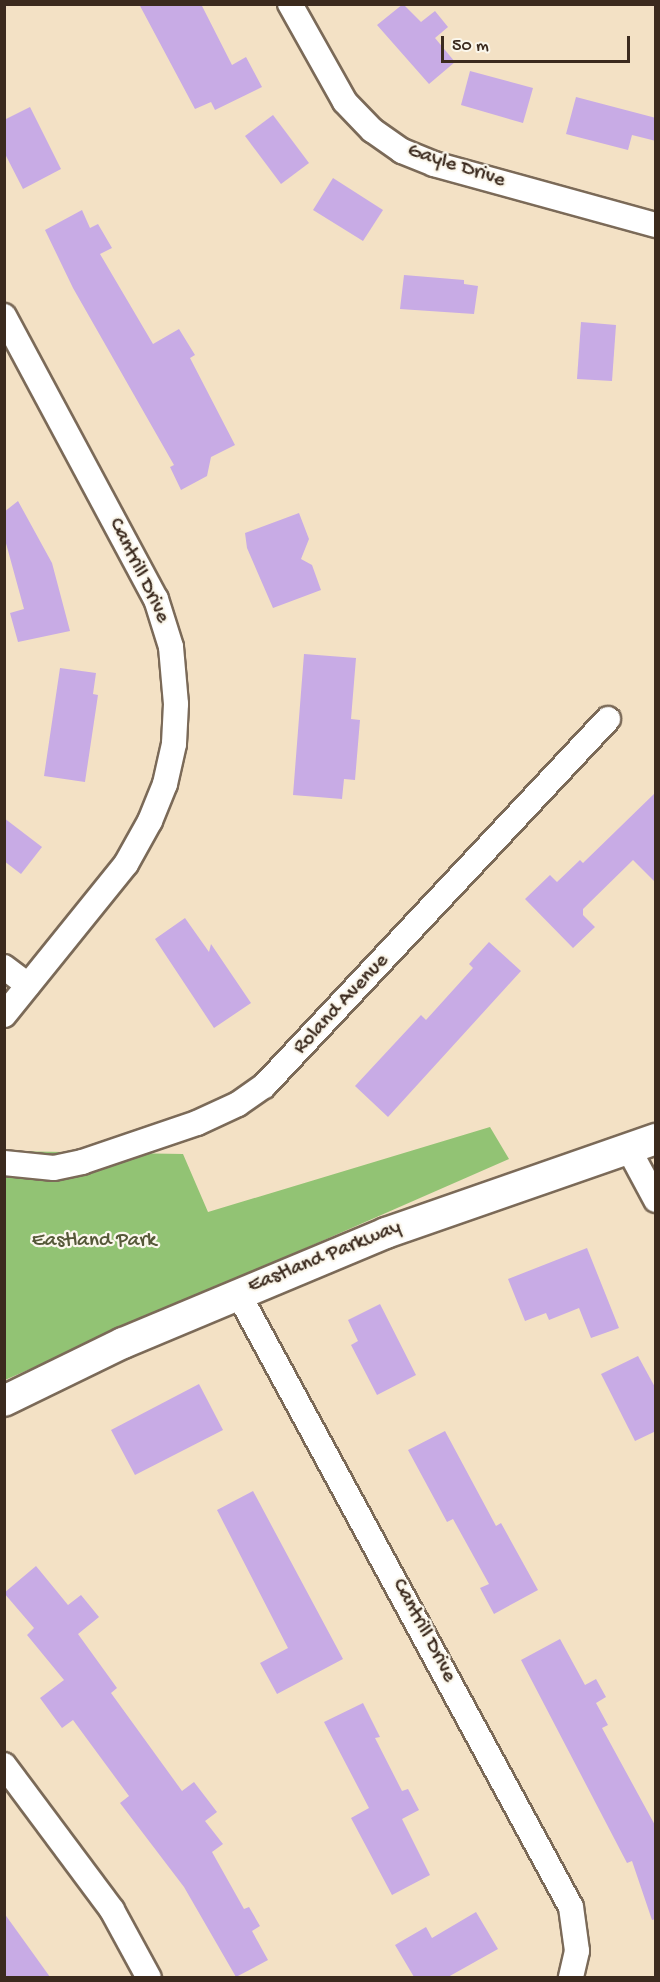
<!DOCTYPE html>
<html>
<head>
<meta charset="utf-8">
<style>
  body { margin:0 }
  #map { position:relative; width:660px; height:1982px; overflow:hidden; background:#f3e1c5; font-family:"Gochi Hand",sans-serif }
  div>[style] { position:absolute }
  .green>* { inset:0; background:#92c374 }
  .building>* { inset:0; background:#c8abe5 }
  .roads { filter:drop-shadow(2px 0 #7b6a58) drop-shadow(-2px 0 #7b6a58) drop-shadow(0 2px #7b6a58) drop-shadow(0 -2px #7b6a58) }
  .minor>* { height:24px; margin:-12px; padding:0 12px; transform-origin:12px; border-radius:12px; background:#fff }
  .tertiary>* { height:30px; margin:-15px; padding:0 15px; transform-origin:15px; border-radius:15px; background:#fff }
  span { translate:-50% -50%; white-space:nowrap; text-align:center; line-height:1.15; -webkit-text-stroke:4.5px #fbf7ec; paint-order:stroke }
  .street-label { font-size:21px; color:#3b2a1e }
  .park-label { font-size:21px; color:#555838 }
  .frame { position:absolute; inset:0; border:6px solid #3b2a1e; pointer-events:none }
  .scale { position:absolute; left:441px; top:36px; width:189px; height:27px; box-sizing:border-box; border:3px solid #3b2a1e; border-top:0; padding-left:8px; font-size:18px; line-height:21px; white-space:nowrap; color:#3b2a1e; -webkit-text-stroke:4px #fbf7ec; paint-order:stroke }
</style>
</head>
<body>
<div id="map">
  <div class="green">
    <div style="clip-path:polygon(490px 1127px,509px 1159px,5px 1380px,5px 1151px,183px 1154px,208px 1212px)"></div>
  </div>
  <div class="building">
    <div style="clip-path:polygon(139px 4px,201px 4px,232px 65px,246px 57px,262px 87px,215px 110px,211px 102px,195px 109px)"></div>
    <div style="clip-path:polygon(403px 4px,421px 22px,435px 11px,448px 27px,435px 38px,455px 62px,429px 84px,377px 25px)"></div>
    <div style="clip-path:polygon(470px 71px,533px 88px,523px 123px,461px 105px)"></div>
    <div style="clip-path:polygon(576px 97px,656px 118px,656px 141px,632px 135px,628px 150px,566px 134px)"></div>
    <div style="clip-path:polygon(30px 107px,61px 169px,23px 189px,4px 152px,4px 120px)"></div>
    <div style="clip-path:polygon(273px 115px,309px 163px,281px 184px,245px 136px)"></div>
    <div style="clip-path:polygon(333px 178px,383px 210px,363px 241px,313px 210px)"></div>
    <div style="clip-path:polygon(82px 210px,90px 228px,98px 224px,112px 248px,100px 254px,153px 344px,179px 329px,195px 355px,190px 358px,235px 445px,211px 457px,207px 476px,181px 490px,170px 467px,174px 465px,73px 288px,45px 230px)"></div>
    <div style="clip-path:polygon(404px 275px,464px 280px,464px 284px,478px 286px,474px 314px,400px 309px)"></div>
    <div style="clip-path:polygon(581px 322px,616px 325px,612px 381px,577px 379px)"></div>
    <div style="clip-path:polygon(18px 501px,52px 563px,70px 631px,18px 642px,10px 613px,24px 609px,4px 536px,4px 512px)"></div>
    <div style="clip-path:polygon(299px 513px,309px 539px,301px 559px,312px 565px,321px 590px,273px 608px,247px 548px,245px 533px)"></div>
    <div style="clip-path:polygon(304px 654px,356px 658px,351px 719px,360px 720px,355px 780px,344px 779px,342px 799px,293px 795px)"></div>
    <div style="clip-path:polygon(60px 668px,96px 673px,93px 694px,98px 695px,85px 782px,44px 776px)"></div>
    <div style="clip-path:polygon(656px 792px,656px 883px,633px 860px,583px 909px,583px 915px,595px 927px,573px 948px,525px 899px,550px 875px,557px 882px,580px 860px,583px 863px)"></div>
    <div style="clip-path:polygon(4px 818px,42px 847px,21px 874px,4px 861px)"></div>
    <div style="clip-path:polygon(185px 918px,209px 952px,211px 944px,251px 1003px,214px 1028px,155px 939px)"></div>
    <div style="clip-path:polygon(489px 942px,521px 971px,388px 1117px,355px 1086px,421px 1015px,426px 1020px,473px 968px,469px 964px)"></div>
    <div style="clip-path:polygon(587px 1248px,619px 1328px,591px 1338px,579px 1308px,549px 1320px,546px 1313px,525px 1321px,508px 1279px)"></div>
    <div style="clip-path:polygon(380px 1304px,416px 1375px,377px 1395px,351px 1345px,358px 1341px,348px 1320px)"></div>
    <div style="clip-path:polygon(638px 1356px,656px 1389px,656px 1431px,635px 1441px,601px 1374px)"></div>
    <div style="clip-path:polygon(199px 1384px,223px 1430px,135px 1475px,111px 1430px)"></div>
    <div style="clip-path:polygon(445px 1431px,496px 1526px,501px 1523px,538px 1590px,494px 1614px,480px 1588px,489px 1584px,453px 1519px,447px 1522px,408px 1450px)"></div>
    <div style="clip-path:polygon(253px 1491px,343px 1659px,277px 1694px,260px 1663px,288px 1648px,217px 1510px)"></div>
    <div style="clip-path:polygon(36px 1566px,68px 1605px,81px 1595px,99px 1617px,78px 1634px,117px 1688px,111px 1693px,182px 1791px,194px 1782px,217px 1812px,205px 1821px,223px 1844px,212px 1852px,244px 1909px,249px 1907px,260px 1926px,252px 1931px,268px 1960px,236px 1977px,184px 1887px,120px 1803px,129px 1796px,73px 1720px,62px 1728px,40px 1698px,64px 1680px,27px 1635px,34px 1628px,4px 1593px)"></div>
    <div style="clip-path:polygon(560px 1639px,585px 1685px,596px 1679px,606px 1697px,596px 1703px,608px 1725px,602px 1728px,656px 1827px,656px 1919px,652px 1920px,632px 1861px,627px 1863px,521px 1660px)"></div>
    <div style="clip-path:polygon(363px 1703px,380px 1737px,375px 1738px,402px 1791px,408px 1789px,419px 1810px,402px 1819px,430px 1875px,392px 1895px,351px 1818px,369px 1808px,324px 1722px)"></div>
    <div style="clip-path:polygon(476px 1912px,498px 1949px,448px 1977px,414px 1977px,395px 1945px,426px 1927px,432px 1938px)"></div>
    <div style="clip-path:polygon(4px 1913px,50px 1977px,4px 1977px)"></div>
  </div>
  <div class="roads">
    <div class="minor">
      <div style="left:290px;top:4px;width:112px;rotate:60.7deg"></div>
      <div style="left:345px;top:102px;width:39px;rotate:46deg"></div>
      <div style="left:372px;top:130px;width:37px;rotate:35deg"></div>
      <div style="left:402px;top:151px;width:35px;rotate:22deg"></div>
      <div style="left:434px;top:164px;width:230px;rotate:15.4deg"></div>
      <div style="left:4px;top:316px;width:321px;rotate:61.8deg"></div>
      <div style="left:156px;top:599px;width:50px;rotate:72.6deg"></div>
      <div style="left:171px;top:647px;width:57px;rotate:85deg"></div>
      <div style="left:176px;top:704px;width:40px;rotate:92.9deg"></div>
      <div style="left:174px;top:744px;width:41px;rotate:102.7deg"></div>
      <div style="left:165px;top:784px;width:40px;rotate:112deg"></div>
      <div style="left:150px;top:821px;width:49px;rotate:119.2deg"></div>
      <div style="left:126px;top:864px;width:194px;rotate:128.9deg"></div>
      <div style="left:4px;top:967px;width:30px;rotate:37deg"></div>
      <div style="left:628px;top:1148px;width:59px;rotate:61.7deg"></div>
      <div style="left:4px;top:1163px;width:50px;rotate:5.7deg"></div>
      <div style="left:54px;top:1168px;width:29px;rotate:-12deg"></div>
      <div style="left:82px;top:1162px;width:121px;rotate:-18.7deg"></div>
      <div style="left:197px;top:1123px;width:45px;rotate:-24.9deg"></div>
      <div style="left:238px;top:1104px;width:32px;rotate:-35deg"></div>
      <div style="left:264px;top:1086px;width:503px;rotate:-46.85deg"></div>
      <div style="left:238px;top:1293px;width:698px;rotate:61.53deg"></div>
      <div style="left:571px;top:1907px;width:44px;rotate:82.2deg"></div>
      <div style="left:577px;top:1951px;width:28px;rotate:103deg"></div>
      <div style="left:4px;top:1765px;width:181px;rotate:53.3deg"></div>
      <div style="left:112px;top:1910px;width:77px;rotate:61.4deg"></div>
    </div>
    <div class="tertiary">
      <div style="left:4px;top:1401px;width:132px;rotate:-26deg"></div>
      <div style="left:123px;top:1343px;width:285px;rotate:-22.7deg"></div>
      <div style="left:386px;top:1233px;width:286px;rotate:-19.2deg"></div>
    </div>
  </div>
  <div class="street-label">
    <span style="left:456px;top:167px;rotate:18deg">Gayle Drive</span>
    <span style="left:138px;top:571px;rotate:64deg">Cantrill Drive</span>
    <span style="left:342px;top:1005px;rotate:-47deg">Roland Avenue</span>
    <span style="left:325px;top:1258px;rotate:-22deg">Eastland Parkway</span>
    <span style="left:423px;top:1631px;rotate:62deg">Cantrill Drive</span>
  </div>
  <div class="park-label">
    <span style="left:94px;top:1242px">Eastland Park</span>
  </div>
  <div class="frame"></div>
  <div class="scale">50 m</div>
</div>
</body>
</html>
